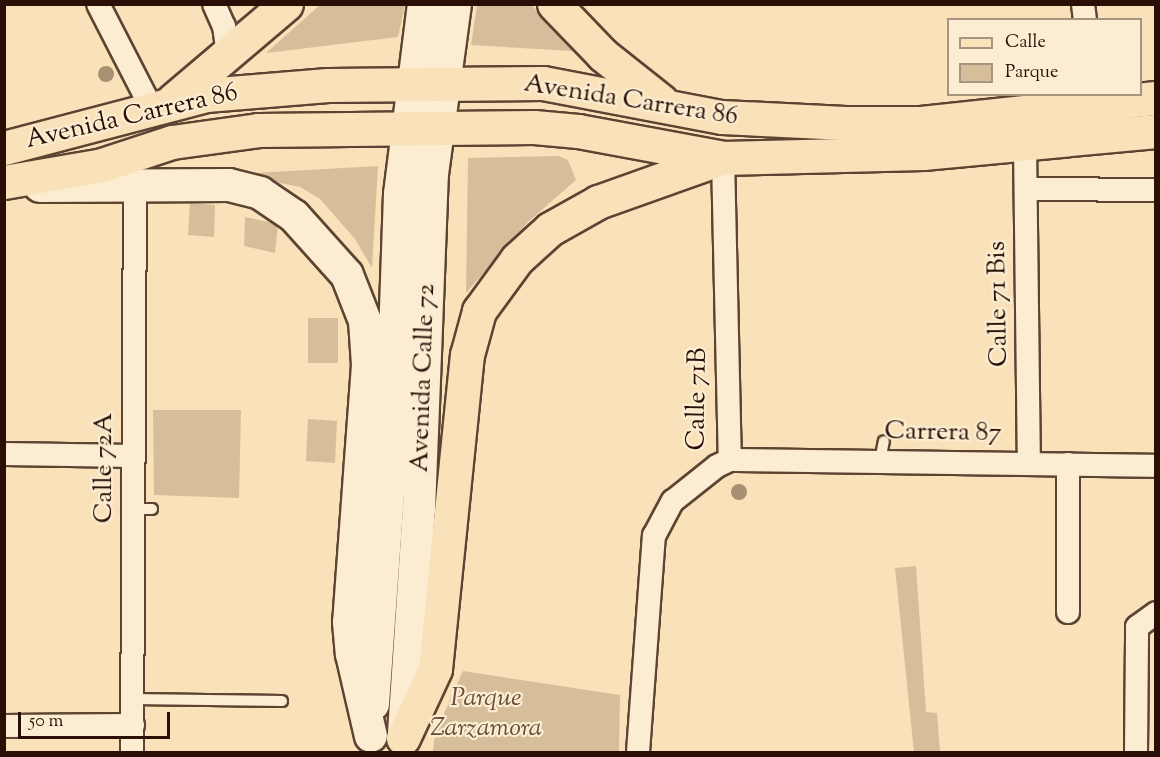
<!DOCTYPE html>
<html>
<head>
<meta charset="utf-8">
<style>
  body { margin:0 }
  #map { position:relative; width:1160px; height:757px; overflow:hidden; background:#f9e2b9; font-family:"Sorts Mill Goudy",serif }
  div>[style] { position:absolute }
  .green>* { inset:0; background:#d6be9a }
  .roads { filter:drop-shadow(2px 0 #5d4432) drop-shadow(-2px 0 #5d4432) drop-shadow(0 2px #5d4432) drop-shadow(0 -2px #5d4432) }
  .service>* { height:10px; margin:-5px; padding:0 5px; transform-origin:5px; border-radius:5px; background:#fbecd2 }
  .minor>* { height:22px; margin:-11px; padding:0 11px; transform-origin:11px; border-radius:11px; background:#fbecd2 }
  .secondary>* { height:32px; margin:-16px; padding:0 16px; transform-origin:16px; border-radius:16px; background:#fbecd2 }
  .primary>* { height:33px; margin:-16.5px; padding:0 16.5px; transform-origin:16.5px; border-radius:16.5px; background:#f9e2b9 }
  .trees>* { width:16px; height:16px; margin:-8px; border-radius:50%; background:#a89073 }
  span { translate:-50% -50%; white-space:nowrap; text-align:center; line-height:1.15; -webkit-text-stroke:4.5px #fbecd2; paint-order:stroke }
  .street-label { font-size:26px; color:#290f05 }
  .park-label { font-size:26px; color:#664c39; font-style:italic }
  .frame { position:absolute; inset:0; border:6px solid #290f05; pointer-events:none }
  .legend { position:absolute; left:947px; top:18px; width:195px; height:78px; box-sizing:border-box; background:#fbecd2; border:2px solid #a79480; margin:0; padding:8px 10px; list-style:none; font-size:18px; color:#290f05 }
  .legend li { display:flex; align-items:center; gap:12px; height:30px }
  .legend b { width:30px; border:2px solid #a79480 }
  .scale { position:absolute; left:18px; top:712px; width:152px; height:27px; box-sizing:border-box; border:3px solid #290f05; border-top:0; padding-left:8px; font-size:18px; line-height:21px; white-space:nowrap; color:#290f05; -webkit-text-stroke:4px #fbecd2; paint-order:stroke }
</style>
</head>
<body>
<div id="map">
  <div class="green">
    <div style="clip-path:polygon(321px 4px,405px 5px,398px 37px,266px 53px)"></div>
    <div style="clip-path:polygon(477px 5px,532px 5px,572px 51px,471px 45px)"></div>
    <div style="clip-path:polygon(558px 156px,568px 160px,576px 180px,529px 221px,466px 293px,468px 158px)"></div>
    <div style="clip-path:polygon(378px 166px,372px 268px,355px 239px,320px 199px,300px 187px,236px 174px)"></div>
    <div style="clip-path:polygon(190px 203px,215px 205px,214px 237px,188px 235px)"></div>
    <div style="clip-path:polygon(245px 217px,278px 224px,275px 253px,244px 246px)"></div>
    <div style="clip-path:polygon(308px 318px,338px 318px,338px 363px,308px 363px)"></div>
    <div style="clip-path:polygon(153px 410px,241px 410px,239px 498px,154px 495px)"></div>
    <div style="clip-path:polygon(308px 419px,337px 421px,335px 463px,306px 461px)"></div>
    <div style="clip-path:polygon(916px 566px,926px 712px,937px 713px,940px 752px,914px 752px,895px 568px)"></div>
    <div style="clip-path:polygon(463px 671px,620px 695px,619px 752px,433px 752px,435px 734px)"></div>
  </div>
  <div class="roads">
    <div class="service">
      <div style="left:880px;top:461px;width:20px;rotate:-79deg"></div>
      <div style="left:134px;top:509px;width:18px"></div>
      <div style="left:133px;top:699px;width:149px;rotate:0.8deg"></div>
    </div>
    <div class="minor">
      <div style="left:98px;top:4px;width:116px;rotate:62.8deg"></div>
      <div style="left:214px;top:4px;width:24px;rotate:66deg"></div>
      <div style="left:224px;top:26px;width:29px;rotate:82deg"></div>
      <div style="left:1083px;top:4px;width:16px;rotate:83deg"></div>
      <div style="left:1025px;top:144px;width:319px;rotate:89.3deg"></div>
      <div style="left:723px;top:158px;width:302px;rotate:88.7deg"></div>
      <div style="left:1026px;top:189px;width:130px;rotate:0.4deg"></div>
      <div style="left:4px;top:454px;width:130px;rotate:0.9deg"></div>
      <div style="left:1068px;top:612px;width:148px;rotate:-90deg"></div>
      <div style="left:4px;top:726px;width:129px;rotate:-0.4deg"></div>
      <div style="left:132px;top:752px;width:568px;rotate:-89.7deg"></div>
      <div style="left:638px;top:752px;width:217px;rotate:-85.8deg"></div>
      <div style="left:654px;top:536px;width:40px;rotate:-62deg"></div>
      <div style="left:673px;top:501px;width:56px;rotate:-38.5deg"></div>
      <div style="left:717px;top:466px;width:14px;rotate:-25deg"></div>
      <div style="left:730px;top:460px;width:426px;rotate:0.8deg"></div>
      <div style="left:1136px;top:752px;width:125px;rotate:-89.5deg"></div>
      <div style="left:1137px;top:627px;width:24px;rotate:-36deg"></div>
    </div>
    <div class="secondary">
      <div style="left:40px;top:186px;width:189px;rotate:-0.3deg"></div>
      <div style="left:229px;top:185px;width:32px;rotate:14deg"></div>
      <div style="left:260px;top:193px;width:41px;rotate:34.1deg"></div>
      <div style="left:294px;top:216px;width:79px;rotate:48.1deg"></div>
      <div style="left:347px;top:275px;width:49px;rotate:68.6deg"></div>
      <div style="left:365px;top:321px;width:44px;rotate:86.1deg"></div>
      <div style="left:368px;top:365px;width:258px;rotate:94.2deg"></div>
      <div style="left:349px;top:622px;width:32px;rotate:85deg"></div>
      <div style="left:352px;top:654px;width:84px;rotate:77deg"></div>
      <div style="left:373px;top:704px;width:253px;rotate:-85.9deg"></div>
      <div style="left:391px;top:452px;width:258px;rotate:-88deg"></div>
      <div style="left:400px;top:194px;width:192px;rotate:-82.8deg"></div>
      <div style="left:404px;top:733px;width:224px;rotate:-86.2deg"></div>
      <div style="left:419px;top:510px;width:336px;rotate:-87.8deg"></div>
      <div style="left:432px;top:174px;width:172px;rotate:-82.3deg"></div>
    </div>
    <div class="primary">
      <div style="left:554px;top:4px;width:71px;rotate:46.1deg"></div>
      <div style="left:603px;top:55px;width:74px;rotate:38.4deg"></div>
      <div style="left:173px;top:100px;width:148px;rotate:-40.3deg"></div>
      <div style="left:4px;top:148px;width:209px;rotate:-14.7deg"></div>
      <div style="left:206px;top:95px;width:122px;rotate:-4.7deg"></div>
      <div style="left:328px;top:85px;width:215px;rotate:-0.5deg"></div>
      <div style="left:543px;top:83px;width:182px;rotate:10.8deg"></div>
      <div style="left:722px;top:117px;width:123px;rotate:2.8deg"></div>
      <div style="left:845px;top:123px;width:76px"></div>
      <div style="left:921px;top:123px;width:236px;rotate:-6.1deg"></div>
      <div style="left:4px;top:182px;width:99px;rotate:-9.8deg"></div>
      <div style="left:102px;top:165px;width:74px;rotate:-18.2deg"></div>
      <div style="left:172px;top:142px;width:87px;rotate:-7.9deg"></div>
      <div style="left:258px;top:130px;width:276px;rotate:-0.6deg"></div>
      <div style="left:534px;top:127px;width:44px;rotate:5.2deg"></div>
      <div style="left:578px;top:131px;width:147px;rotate:10.5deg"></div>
      <div style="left:723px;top:158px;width:200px;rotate:-1.4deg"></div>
      <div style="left:923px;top:153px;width:234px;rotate:-5.4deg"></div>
      <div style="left:403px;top:738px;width:76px;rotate:-65.1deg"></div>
      <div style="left:435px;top:669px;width:316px;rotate:-84.2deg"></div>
      <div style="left:467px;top:355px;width:46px;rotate:-74.7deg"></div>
      <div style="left:479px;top:311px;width:64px;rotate:-53.8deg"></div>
      <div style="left:517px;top:259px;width:45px;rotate:-42.3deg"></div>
      <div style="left:550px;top:229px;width:55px;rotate:-29.4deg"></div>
      <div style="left:598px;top:202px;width:128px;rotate:-19.6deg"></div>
    </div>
  </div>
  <div class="trees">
    <div style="left:106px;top:74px"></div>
    <div style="left:739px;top:492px"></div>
  </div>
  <div class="street-label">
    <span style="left:631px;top:101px;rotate:9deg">Avenida Carrera 86</span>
    <span style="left:132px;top:117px;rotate:-13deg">Avenida Carrera 86</span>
    <span style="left:999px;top:304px;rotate:-91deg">Calle 71 Bis</span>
    <span style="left:424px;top:378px;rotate:-88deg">Avenida Calle 72</span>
    <span style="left:698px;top:399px;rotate:-89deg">Calle 71B</span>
    <span style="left:943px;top:433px;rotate:1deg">Carrera 87</span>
    <span style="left:105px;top:468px;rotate:-90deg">Calle 72A</span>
  </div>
  <div class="park-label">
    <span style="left:486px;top:714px">Parque<br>Zarzamora</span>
  </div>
  <div class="frame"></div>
  <ul class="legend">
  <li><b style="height:8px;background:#f9e2b9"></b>Calle</li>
  <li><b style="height:16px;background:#d6be9a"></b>Parque</li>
  </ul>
  <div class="scale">50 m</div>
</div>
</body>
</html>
